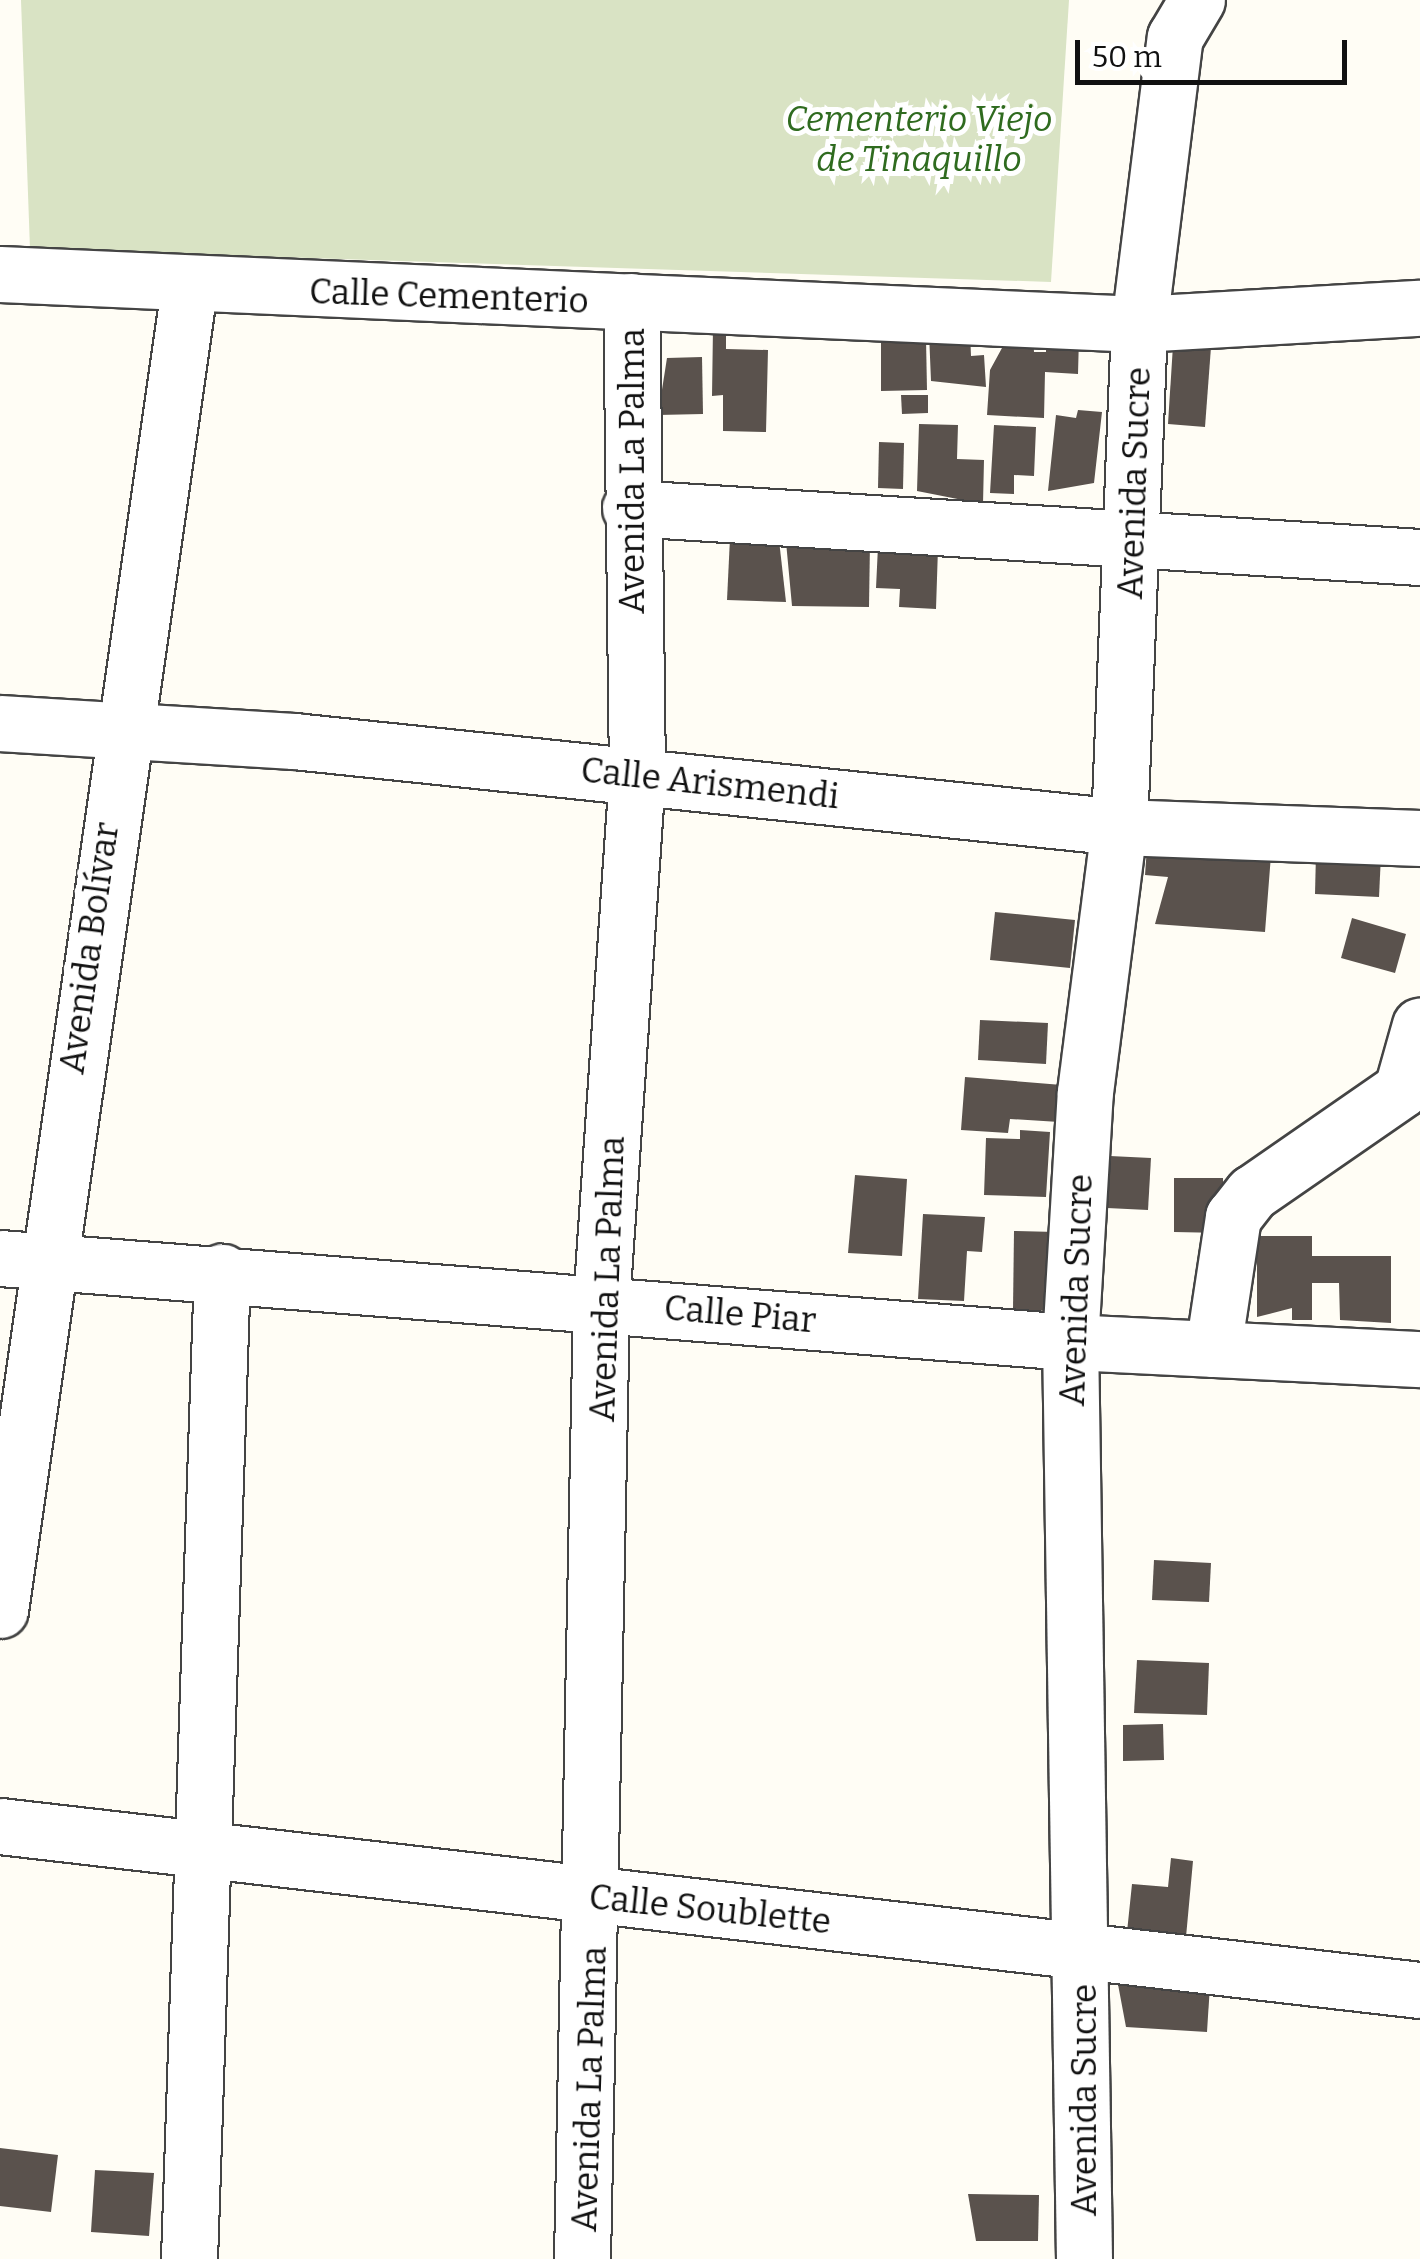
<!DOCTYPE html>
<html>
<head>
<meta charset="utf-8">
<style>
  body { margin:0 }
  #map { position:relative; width:1420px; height:2259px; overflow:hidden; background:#fffdf5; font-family:Bitter,serif }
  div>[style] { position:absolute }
  .cemetery>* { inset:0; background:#d9e3c4 }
  .building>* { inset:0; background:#5a524d }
  .roads { filter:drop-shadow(2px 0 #444) drop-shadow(-2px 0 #444) drop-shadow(0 2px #444) drop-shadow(0 -2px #444) }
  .minor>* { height:55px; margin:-27.5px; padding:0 27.5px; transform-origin:27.5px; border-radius:27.5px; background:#fff }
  span { translate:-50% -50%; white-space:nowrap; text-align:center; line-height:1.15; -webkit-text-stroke:10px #fff; paint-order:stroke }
  .park-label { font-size:35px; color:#2f6b1f; font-style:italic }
  .street-label { font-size:35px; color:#111 }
  .scale { position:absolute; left:1075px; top:40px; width:272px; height:45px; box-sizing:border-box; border:5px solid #111; border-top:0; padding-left:12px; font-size:30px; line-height:35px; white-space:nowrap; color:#111; -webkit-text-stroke:8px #fff; paint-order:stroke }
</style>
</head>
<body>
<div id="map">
  <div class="cemetery">
    <div style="clip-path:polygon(21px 0,1069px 0,1051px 282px,30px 249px)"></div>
  </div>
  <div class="building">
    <div style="clip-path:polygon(713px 327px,726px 327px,726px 349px,768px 350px,766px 432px,723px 431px,723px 395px,712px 396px)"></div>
    <div style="clip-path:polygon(970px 331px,971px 356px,984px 355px,986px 387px,931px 381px,929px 333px)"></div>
    <div style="clip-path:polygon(1008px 337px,1033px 337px,1034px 352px,1046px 352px,1046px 337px,1079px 337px,1078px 374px,1045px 372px,1044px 418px,987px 415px,990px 370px)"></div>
    <div style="clip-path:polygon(881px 339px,926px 339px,927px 390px,881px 391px)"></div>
    <div style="clip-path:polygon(1173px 345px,1211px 347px,1205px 427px,1168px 424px)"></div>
    <div style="clip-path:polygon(702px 357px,703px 414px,658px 415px,667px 358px)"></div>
    <div style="clip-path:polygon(901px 395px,928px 395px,928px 413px,902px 414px)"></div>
    <div style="clip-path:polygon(1078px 410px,1102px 412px,1094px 483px,1048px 491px,1056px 415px,1076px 418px)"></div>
    <div style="clip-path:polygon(919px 424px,958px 425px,957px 459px,984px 460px,983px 504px,917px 491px)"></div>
    <div style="clip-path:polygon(994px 425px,1036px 427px,1034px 476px,1014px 475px,1014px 494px,990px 493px)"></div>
    <div style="clip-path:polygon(879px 442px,904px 443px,903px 489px,878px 488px)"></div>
    <div style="clip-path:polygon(730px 538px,779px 540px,786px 602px,727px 600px)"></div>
    <div style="clip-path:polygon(786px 542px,870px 542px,869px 607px,792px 606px)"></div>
    <div style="clip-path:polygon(878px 546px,938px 548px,936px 609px,899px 607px,900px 589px,876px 588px)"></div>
    <div style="clip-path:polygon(1147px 847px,1271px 855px,1265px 932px,1155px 924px,1168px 877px,1145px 875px)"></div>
    <div style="clip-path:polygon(1316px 853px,1381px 855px,1379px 897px,1315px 894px)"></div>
    <div style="clip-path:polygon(995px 912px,1075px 920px,1070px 968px,990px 960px)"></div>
    <div style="clip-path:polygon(1352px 918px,1406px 934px,1395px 973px,1341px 958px)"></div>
    <div style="clip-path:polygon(980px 1020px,1048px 1023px,1046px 1064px,978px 1060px)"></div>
    <div style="clip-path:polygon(965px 1077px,1062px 1085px,1059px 1122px,1010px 1119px,1008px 1133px,961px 1130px)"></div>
    <div style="clip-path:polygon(1020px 1130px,1050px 1132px,1046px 1197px,984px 1195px,986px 1138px,1020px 1139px)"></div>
    <div style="clip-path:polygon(1110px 1156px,1151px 1158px,1148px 1210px,1107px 1208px)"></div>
    <div style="clip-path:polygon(855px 1175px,907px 1179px,902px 1256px,848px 1253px)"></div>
    <div style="clip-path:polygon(1174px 1178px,1223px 1178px,1223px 1233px,1174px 1232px)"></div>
    <div style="clip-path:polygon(923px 1214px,985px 1217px,982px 1252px,967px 1251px,964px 1301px,918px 1299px)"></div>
    <div style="clip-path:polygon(1014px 1231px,1056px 1232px,1054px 1311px,1013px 1310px)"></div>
    <div style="clip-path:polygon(1257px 1236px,1312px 1236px,1312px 1256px,1391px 1256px,1391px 1323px,1340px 1320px,1339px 1283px,1312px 1283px,1312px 1320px,1292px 1320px,1292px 1308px,1257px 1317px)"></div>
    <div style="clip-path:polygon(1154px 1560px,1211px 1563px,1209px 1602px,1152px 1600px)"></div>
    <div style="clip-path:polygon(1137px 1660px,1209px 1663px,1207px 1715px,1134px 1713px)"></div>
    <div style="clip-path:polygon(1163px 1724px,1164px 1760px,1123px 1761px,1123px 1725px)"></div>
    <div style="clip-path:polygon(1171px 1858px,1193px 1861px,1186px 1937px,1127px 1932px,1132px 1884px,1168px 1887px)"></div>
    <div style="clip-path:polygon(1117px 1979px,1210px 1985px,1207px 2032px,1126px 2027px)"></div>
    <div style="clip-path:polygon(0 2148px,58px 2155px,51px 2212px,0 2206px)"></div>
    <div style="clip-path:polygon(95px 2170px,154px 2173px,149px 2236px,91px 2232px)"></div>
    <div style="clip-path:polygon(968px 2194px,1039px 2195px,1038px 2241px,976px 2241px)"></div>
  </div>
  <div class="roads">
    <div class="minor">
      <div style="left:0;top:274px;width:1140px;rotate:2.51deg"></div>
      <div style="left:1139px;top:324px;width:281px;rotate:-3.3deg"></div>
      <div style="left:630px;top:508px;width:792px;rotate:3.55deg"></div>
      <div style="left:0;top:723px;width:295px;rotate:3.5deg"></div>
      <div style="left:294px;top:741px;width:829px;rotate:5.95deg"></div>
      <div style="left:1119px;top:827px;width:301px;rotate:2.1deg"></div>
      <div style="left:0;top:1258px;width:1073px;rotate:4.49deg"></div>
      <div style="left:1070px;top:1342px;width:350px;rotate:2.8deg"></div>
      <div style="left:1213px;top:1349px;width:134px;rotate:-81.4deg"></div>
      <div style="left:1233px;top:1217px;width:31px;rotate:-52deg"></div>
      <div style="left:1252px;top:1193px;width:183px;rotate:-34.7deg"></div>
      <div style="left:1402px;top:1089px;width:66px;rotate:-74.3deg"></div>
      <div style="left:0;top:1610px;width:1335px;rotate:-81.86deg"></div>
      <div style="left:0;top:1826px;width:1429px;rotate:6.59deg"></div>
      <div style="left:189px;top:2259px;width:988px;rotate:-88.09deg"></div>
      <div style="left:582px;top:2259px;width:956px;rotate:-88.86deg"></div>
      <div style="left:601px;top:1303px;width:529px;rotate:-86.1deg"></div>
      <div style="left:637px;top:775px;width:474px;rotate:-90.7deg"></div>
      <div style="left:1084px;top:2259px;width:917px;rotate:-90.87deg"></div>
      <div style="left:1070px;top:1342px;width:250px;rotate:-86.6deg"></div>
      <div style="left:1085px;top:1092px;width:267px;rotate:-82.7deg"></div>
      <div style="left:1119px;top:827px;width:503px;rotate:-87.72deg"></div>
      <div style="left:1139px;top:324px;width:289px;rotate:-82.9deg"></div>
      <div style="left:1175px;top:37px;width:43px;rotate:-59.3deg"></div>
    </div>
  </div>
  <div class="park-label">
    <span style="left:919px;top:139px">Cementerio Viejo<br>de Tinaquillo</span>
  </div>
  <div class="street-label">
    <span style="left:449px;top:296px;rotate:2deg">Calle Cementerio</span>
    <span style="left:632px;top:471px;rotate:-90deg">Avenida La Palma</span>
    <span style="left:1134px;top:483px;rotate:-88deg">Avenida Sucre</span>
    <span style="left:710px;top:783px;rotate:6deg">Calle Arismendi</span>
    <span style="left:89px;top:948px;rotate:-82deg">Avenida Bolívar</span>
    <span style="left:607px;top:1279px;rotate:-88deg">Avenida La Palma</span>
    <span style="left:1076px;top:1290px;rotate:-88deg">Avenida Sucre</span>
    <span style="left:740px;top:1314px;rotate:5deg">Calle Piar</span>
    <span style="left:710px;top:1909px;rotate:6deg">Calle Soublette</span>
    <span style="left:589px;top:2089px;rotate:-88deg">Avenida La Palma</span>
    <span style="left:1084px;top:2100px;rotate:-90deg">Avenida Sucre</span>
  </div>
  <div class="scale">50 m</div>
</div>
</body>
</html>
